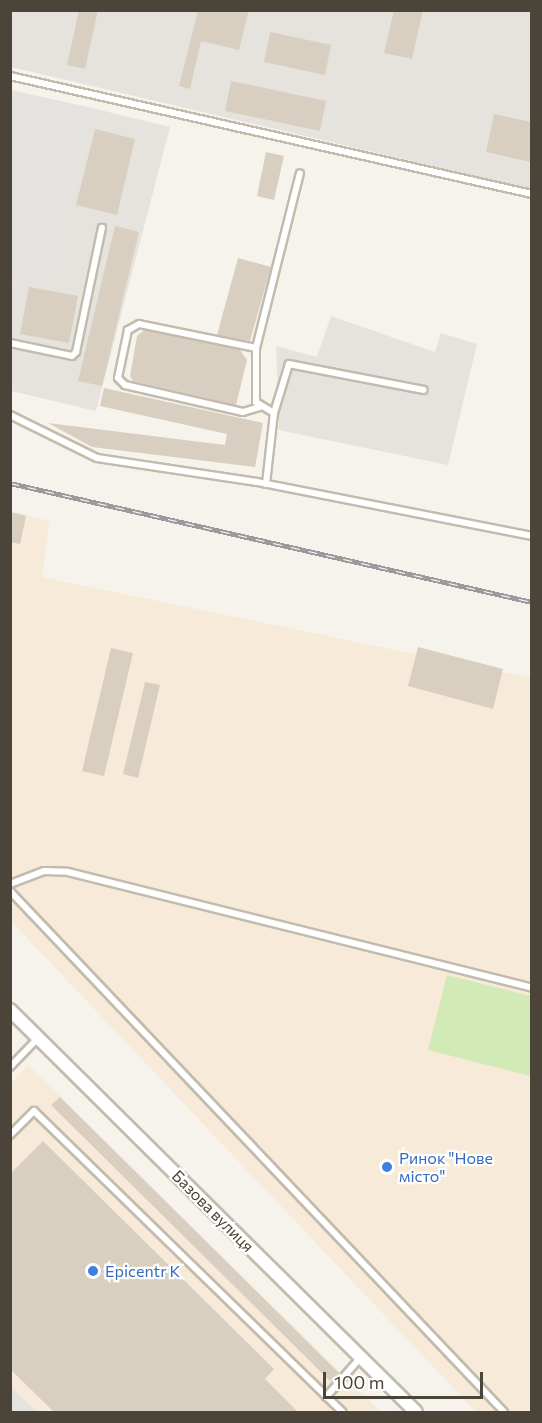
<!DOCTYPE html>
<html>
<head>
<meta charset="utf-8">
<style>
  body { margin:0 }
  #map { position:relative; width:542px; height:1423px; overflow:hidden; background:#f6f3ec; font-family:Commissioner,sans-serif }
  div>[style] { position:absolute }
  .commercial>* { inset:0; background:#f7ead8 }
  .industrial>* { inset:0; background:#e6e2dd }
  .green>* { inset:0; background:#d2eab5 }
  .parking>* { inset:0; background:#e5e3e0 }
  .building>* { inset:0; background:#d8cfc1 }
  .roads { filter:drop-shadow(2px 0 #c2bbae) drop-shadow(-2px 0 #c2bbae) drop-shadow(0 2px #c2bbae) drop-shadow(0 -2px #c2bbae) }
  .service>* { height:6px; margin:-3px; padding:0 3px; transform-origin:3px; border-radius:3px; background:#fff }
  .minor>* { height:12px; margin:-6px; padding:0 6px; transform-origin:6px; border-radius:6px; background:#fff }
  .rail>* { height:5px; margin-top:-2.5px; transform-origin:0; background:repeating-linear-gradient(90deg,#fff 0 9px,#9a9a9a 0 18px); box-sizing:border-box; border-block:2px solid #9a9a9a }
  .dots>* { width:16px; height:16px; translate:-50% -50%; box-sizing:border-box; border:3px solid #fff; border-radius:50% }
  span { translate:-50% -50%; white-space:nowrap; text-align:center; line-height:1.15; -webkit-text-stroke:4.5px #fff; paint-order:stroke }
  .shop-label { font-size:16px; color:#366cbe }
  .left { translate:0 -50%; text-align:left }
  .street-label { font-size:16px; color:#4b4439 }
  .frame { position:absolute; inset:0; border:12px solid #4b4439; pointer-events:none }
  .scale { position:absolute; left:323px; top:1372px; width:160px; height:27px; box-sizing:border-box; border:3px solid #4b4439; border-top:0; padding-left:8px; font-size:18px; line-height:21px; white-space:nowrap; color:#4b4439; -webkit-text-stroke:4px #fff; paint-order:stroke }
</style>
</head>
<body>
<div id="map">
  <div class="commercial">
    <div style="clip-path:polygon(11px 511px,50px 521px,42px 577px,531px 678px,531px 1412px,476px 1412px,11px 921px)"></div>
    <div style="clip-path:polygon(28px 1065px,381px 1412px,11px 1412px,10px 1084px)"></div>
  </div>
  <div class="industrial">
    <div style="clip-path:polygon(11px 11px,531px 11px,531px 189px,11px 67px)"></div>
    <div style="clip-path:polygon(92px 108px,170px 127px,96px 411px,11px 391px,11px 282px,49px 287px)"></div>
    <div style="clip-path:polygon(331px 316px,435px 352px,441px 333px,477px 344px,448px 465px,279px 430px,276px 346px,317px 357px)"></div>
  </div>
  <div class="green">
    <div style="clip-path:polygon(447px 975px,531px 996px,531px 1076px,428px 1050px)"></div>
  </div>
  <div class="parking">
    <div style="clip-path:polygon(11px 90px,92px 108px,49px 287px,11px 282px)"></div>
    <div style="clip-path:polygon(10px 1387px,11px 1387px,37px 1412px,11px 1412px)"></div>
  </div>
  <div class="building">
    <div style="clip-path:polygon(79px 10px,98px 10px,85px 69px,67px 65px)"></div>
    <div style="clip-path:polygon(198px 10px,249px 10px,239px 50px,201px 41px,190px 89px,179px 86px)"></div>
    <div style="clip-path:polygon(394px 10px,423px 10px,412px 59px,384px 53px)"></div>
    <div style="clip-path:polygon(270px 32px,331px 45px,325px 75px,264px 62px)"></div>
    <div style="clip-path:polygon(231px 81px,326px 101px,320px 131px,225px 111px)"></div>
    <div style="clip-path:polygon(494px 114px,531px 122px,531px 162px,486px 152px)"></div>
    <div style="clip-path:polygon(95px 129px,135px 139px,117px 215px,76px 205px)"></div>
    <div style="clip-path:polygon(266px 152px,284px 156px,274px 200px,257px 196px)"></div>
    <div style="clip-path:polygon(115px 226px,139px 232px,102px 386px,78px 381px)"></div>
    <div style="clip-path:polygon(238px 258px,271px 267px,250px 341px,217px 335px)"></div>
    <div style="clip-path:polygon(29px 287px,78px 296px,69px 343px,20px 334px)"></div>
    <div style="clip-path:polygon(144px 330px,240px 350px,247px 360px,236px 405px,133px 381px,130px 376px,137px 336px)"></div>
    <div style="clip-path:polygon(104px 388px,263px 423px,255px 467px,92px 447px,48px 423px,225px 445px,227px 434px,100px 406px)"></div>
    <div style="clip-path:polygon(10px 512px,26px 516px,20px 544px,10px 542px)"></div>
    <div style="clip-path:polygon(418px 647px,503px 669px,493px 709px,408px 686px)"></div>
    <div style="clip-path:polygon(111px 648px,133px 653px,104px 776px,82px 771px)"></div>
    <div style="clip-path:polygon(145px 682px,160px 685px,138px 778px,123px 774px)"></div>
    <div style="clip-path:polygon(60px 1097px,339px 1373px,330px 1381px,51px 1105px)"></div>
    <div style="clip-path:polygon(43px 1141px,274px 1369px,265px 1379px,299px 1413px,55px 1413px,10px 1369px,10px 1174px)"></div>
  </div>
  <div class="roads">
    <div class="service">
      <div style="left:10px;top:76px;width:535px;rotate:12.74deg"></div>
      <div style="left:10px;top:343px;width:63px;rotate:11.8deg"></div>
      <div style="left:72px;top:356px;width:6px;rotate:-45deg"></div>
      <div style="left:76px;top:352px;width:127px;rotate:-78.2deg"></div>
      <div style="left:256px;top:348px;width:119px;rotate:-168.4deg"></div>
      <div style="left:139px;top:324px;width:13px;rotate:151deg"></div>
      <div style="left:128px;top:330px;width:49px;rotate:101.8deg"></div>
      <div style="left:118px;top:378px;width:10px;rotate:45deg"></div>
      <div style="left:125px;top:385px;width:121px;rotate:12.9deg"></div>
      <div style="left:243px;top:412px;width:17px;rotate:-17deg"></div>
      <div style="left:274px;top:413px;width:21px;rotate:-149deg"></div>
      <div style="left:256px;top:402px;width:54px;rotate:-90deg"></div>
      <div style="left:256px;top:348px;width:180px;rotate:-75.9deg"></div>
      <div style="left:10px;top:415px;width:97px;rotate:26.3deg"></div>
      <div style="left:97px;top:458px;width:162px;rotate:8.5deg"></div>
      <div style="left:257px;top:482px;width:280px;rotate:11.1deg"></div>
      <div style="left:266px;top:484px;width:71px;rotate:-83.6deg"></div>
      <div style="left:274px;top:413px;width:51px;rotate:-73deg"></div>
      <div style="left:289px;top:364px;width:137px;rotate:10.9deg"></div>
      <div style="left:10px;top:884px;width:36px;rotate:-21deg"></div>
      <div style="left:44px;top:871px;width:24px;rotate:2deg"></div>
      <div style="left:68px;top:872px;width:478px;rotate:14deg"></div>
      <div style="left:10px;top:891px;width:718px;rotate:46.52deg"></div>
      <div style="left:10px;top:1067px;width:40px;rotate:-46deg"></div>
      <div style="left:10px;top:1135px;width:34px;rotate:-45deg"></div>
      <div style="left:34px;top:1111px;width:431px;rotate:44.3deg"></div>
      <div style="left:326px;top:1397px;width:53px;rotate:-48.8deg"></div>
    </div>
    <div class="minor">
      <div style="left:10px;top:1010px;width:571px;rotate:44.72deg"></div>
    </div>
  </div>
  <div class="rail">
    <div style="left:10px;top:483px;width:535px;rotate:12.84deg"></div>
  </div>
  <div class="dots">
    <div style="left:387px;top:1167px;background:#3f7fe0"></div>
    <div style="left:93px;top:1271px;background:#3f7fe0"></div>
  </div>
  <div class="shop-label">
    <span class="left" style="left:399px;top:1167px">Ринок "Нове<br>місто"</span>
    <span class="left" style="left:105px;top:1271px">Epicentr K</span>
  </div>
  <div class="street-label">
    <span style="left:213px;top:1211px;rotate:45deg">Базова вулиця</span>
  </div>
  <div class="frame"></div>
  <div class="scale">100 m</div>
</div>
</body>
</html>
